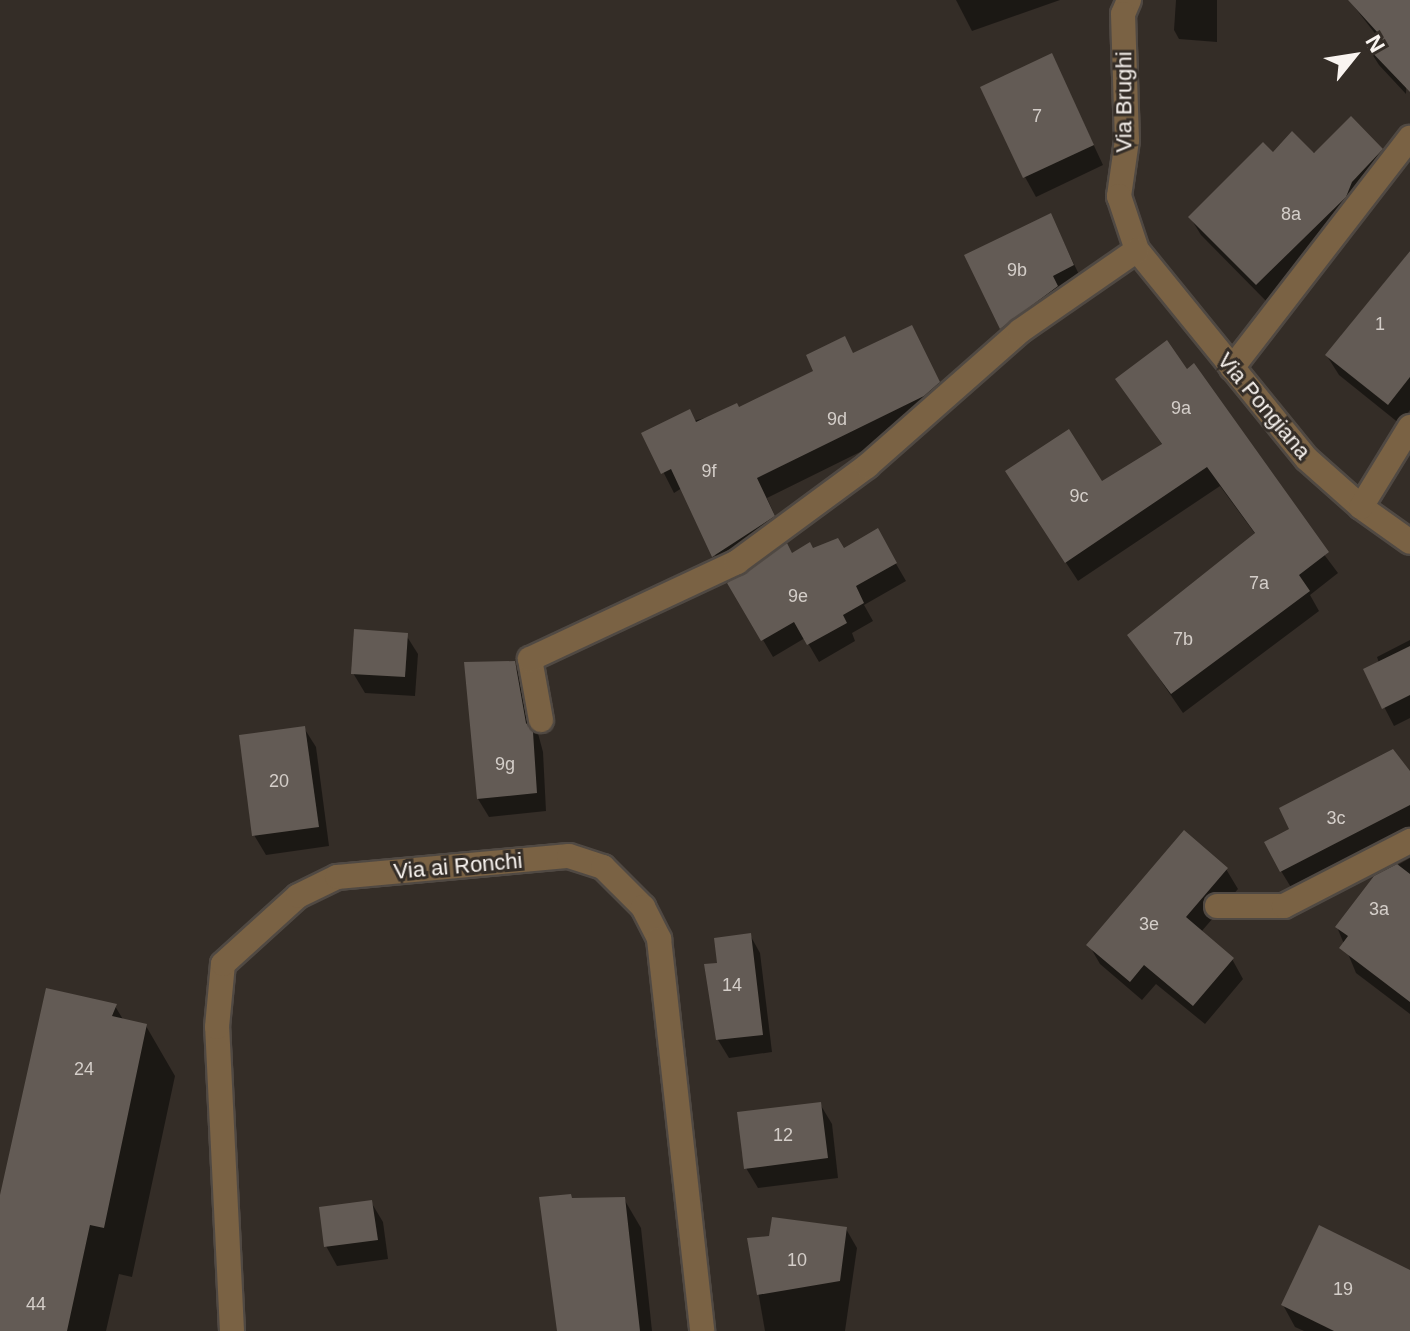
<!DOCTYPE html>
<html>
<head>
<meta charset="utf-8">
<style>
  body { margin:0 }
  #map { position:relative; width:1410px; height:1331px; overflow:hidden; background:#342d27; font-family:Helvetica,sans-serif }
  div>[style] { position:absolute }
  .shadow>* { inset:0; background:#0007 }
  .building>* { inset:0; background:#635b55 }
  .roads { filter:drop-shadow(2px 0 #504943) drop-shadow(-2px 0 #504943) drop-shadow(0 2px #504943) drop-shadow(0 -2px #504943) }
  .minor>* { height:24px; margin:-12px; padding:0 12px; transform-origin:12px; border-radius:12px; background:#7a6244 }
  span { translate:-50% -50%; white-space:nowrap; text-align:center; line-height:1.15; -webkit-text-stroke:6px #342d27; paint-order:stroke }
  .number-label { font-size:18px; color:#d4cec9 }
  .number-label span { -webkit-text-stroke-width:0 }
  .street-label { font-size:22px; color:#f9f4f0 }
  .north { position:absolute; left:1314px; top:16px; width:80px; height:80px; -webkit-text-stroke:6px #342d27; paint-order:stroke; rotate:60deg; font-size:22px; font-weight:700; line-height:32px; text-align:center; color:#f9f4f0 }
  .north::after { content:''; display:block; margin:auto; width:28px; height:36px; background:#f9f4f0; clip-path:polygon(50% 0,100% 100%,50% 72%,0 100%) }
</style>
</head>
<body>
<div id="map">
  <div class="shadow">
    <div style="clip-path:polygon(956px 0,1060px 0,972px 31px)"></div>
    <div style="clip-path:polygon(1176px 0,1217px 0,1217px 42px,1179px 39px,1174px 30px)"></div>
    <div style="clip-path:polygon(1349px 0,1410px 0,1406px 94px,1379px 65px,1367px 46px,1377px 36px)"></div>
    <div style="clip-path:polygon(1052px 56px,1103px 165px,1036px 197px,1025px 177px)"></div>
    <div style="clip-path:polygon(1381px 150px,1392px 168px,1356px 215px,1267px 302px,1201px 235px,1190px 217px,1273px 154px)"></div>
    <div style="clip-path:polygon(1051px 216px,1084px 285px,1013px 347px,1002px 328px)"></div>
    <div style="clip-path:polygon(1410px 251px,1410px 410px,1400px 424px,1339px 375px,1327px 356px)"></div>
    <div style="clip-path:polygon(922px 347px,949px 403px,935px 415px,767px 498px,784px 536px,725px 575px,682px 488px,674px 493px,644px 434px,739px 409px,854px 355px)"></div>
    <div style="clip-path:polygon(1186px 371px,1338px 573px,1310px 595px,1319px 611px,1183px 713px,1130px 636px,1256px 535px,1220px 486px,1078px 581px,1019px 491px,1101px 484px,1163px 446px,1118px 379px)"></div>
    <div style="clip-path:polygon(877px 531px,906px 581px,864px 605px,873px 621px,852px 633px,855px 641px,819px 662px,805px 638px,773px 657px,730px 584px,792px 555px,843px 551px)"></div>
    <div style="clip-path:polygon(406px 635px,418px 654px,415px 696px,365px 693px,353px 673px)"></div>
    <div style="clip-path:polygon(1410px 640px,1410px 718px,1394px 726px,1365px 670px,1379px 663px,1377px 657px)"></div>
    <div style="clip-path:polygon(513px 663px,524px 681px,543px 752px,546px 811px,489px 817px,478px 799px)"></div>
    <div style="clip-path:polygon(304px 728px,316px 747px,329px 846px,266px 855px,254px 835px)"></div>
    <div style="clip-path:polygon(1410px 775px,1410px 831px,1292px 889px,1281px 871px)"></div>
    <div style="clip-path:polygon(1410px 858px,1410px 1014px,1356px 973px,1337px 927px,1375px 878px)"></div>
    <div style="clip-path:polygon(1226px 869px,1238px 889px,1201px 932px,1232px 959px,1243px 979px,1205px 1024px,1156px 984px,1142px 1000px,1100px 964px,1089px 945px)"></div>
    <div style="clip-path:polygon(750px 935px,760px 953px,772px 1052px,729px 1058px,718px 1040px,719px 965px)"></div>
    <div style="clip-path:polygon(115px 1006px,124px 1021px,146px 1026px,175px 1076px,132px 1277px,119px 1274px,106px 1331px,0 1331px,0 1206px)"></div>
    <div style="clip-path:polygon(820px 1104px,832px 1124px,838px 1178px,758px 1188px,746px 1168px)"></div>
    <div style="clip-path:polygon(624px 1199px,641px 1228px,652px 1331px,558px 1331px)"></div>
    <div style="clip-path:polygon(371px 1202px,383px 1222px,388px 1259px,337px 1266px,326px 1246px)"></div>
    <div style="clip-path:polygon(846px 1229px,857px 1248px,845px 1331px,765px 1331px,749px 1240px)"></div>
    <div style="clip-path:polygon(1410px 1272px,1410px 1331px,1304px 1331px,1295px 1327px,1283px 1305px)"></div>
  </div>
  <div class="building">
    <div style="clip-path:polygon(1348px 0,1410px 0,1410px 92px,1365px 45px,1378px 33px)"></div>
    <div style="clip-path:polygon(1052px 53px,1094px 145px,1023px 178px,980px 87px)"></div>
    <div style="clip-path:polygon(1351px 116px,1383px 149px,1352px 182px,1346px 197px,1256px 285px,1188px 217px,1263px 142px,1273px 152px,1292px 131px,1314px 153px)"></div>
    <div style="clip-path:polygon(1051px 213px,1074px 265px,1053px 276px,1058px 286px,1000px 329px,964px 255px)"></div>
    <div style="clip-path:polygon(1410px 251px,1410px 377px,1388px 405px,1325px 355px)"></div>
    <div style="clip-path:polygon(912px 325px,940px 382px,924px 396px,757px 478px,775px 516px,712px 557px,671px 469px,661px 474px,641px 433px,690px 409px,696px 422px,737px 403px,739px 407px,813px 371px,806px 355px,845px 336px,853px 353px)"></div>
    <div style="clip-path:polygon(1167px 340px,1187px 369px,1194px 363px,1329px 552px,1299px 575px,1310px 591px,1171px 694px,1127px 635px,1255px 533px,1207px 467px,1065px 563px,1005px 471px,1069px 429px,1102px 481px,1162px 444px,1115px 379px)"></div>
    <div style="clip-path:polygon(878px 528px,897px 563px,856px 586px,864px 603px,843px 615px,847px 623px,807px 645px,794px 622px,761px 641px,727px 583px,787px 543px,792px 553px,810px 542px,813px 548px,838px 538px,844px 548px)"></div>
    <div style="clip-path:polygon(354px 629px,408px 633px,405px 677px,351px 674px)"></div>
    <div style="clip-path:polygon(1410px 646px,1410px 695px,1382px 709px,1363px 669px)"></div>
    <div style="clip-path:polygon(515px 661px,526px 723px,533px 732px,537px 793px,477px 799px,464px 662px)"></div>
    <div style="clip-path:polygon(305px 726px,319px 827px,252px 836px,239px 735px)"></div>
    <div style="clip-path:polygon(1393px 749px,1410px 771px,1410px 805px,1280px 872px,1264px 842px,1289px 829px,1279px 808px)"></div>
    <div style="clip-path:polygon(1184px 830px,1228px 868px,1186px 917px,1234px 958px,1193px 1006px,1144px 965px,1130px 982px,1086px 945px)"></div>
    <div style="clip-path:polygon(1397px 864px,1410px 874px,1410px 1002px,1339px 948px,1348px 936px,1335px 927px,1374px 876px)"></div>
    <div style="clip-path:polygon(751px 933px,763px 1035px,716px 1040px,704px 964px,717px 963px,714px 938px)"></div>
    <div style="clip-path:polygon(46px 988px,117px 1004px,112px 1016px,147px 1024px,104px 1228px,90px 1225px,67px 1331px,0 1331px,0 1195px)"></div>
    <div style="clip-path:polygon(821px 1102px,828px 1158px,744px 1169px,737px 1112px)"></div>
    <div style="clip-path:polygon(571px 1194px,572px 1198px,625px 1197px,640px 1331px,557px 1331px,539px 1197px)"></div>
    <div style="clip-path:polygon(372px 1200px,378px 1240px,324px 1247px,319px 1207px)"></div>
    <div style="clip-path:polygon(772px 1217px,847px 1227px,840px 1281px,757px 1295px,747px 1238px,769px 1236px)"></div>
    <div style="clip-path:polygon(1319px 1225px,1410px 1270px,1410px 1331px,1334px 1331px,1281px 1305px)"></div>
  </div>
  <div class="roads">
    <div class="minor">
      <div style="left:1129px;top:0;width:15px;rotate:113deg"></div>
      <div style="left:1123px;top:14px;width:126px;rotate:88.2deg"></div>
      <div style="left:1127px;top:140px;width:57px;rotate:98.1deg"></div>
      <div style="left:1119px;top:196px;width:57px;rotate:71.6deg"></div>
      <div style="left:1137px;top:250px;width:269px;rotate:50.9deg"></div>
      <div style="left:1307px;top:459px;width:72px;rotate:41.6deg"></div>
      <div style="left:1361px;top:507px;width:60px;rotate:35.5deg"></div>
      <div style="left:1232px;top:368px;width:291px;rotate:-52.3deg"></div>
      <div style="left:1361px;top:507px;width:94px;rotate:-58.5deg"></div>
      <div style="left:541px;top:720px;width:62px;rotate:-100.2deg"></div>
      <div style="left:530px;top:659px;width:229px;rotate:-25.1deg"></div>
      <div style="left:737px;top:562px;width:162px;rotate:-36.4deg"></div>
      <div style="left:867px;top:466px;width:204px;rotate:-41.4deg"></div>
      <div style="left:1020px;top:331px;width:142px;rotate:-34.7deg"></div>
      <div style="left:1217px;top:906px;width:67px"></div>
      <div style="left:1284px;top:906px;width:142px;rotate:-27.3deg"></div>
      <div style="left:232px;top:1331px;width:304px;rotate:-92.8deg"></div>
      <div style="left:217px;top:1027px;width:63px;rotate:-84.6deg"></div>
      <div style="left:223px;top:964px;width:101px;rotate:-42.2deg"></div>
      <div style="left:298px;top:896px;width:43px;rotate:-26deg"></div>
      <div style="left:337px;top:877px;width:233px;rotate:-5.2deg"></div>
      <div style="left:569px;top:856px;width:36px;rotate:18deg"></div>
      <div style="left:603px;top:867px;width:57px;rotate:45deg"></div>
      <div style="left:643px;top:907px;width:36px;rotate:63deg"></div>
      <div style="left:659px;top:939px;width:394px;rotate:83.7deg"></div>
    </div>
  </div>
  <div class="number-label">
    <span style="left:1037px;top:116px">7</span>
    <span style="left:1291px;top:214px">8a</span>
    <span style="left:1017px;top:270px">9b</span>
    <span style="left:1380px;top:324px">1</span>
    <span style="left:1181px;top:408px">9a</span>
    <span style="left:837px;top:419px">9d</span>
    <span style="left:709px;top:471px">9f</span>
    <span style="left:1079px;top:496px">9c</span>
    <span style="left:1259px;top:583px">7a</span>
    <span style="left:798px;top:596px">9e</span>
    <span style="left:1183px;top:639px">7b</span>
    <span style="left:505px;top:764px">9g</span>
    <span style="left:279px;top:781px">20</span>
    <span style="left:1336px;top:818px">3c</span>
    <span style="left:1379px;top:909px">3a</span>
    <span style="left:1149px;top:924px">3e</span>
    <span style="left:732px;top:985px">14</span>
    <span style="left:84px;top:1069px">24</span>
    <span style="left:783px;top:1135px">12</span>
    <span style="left:797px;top:1260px">10</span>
    <span style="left:1343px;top:1289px">19</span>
    <span style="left:36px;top:1304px">44</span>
  </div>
  <div class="street-label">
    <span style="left:1124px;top:102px;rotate:-90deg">Via Brughi</span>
    <span style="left:1264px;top:406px;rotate:50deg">Via Pongiana</span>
    <span style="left:458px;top:866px;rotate:-5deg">Via ai Ronchi</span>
  </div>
  <div class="north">N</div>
</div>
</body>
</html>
